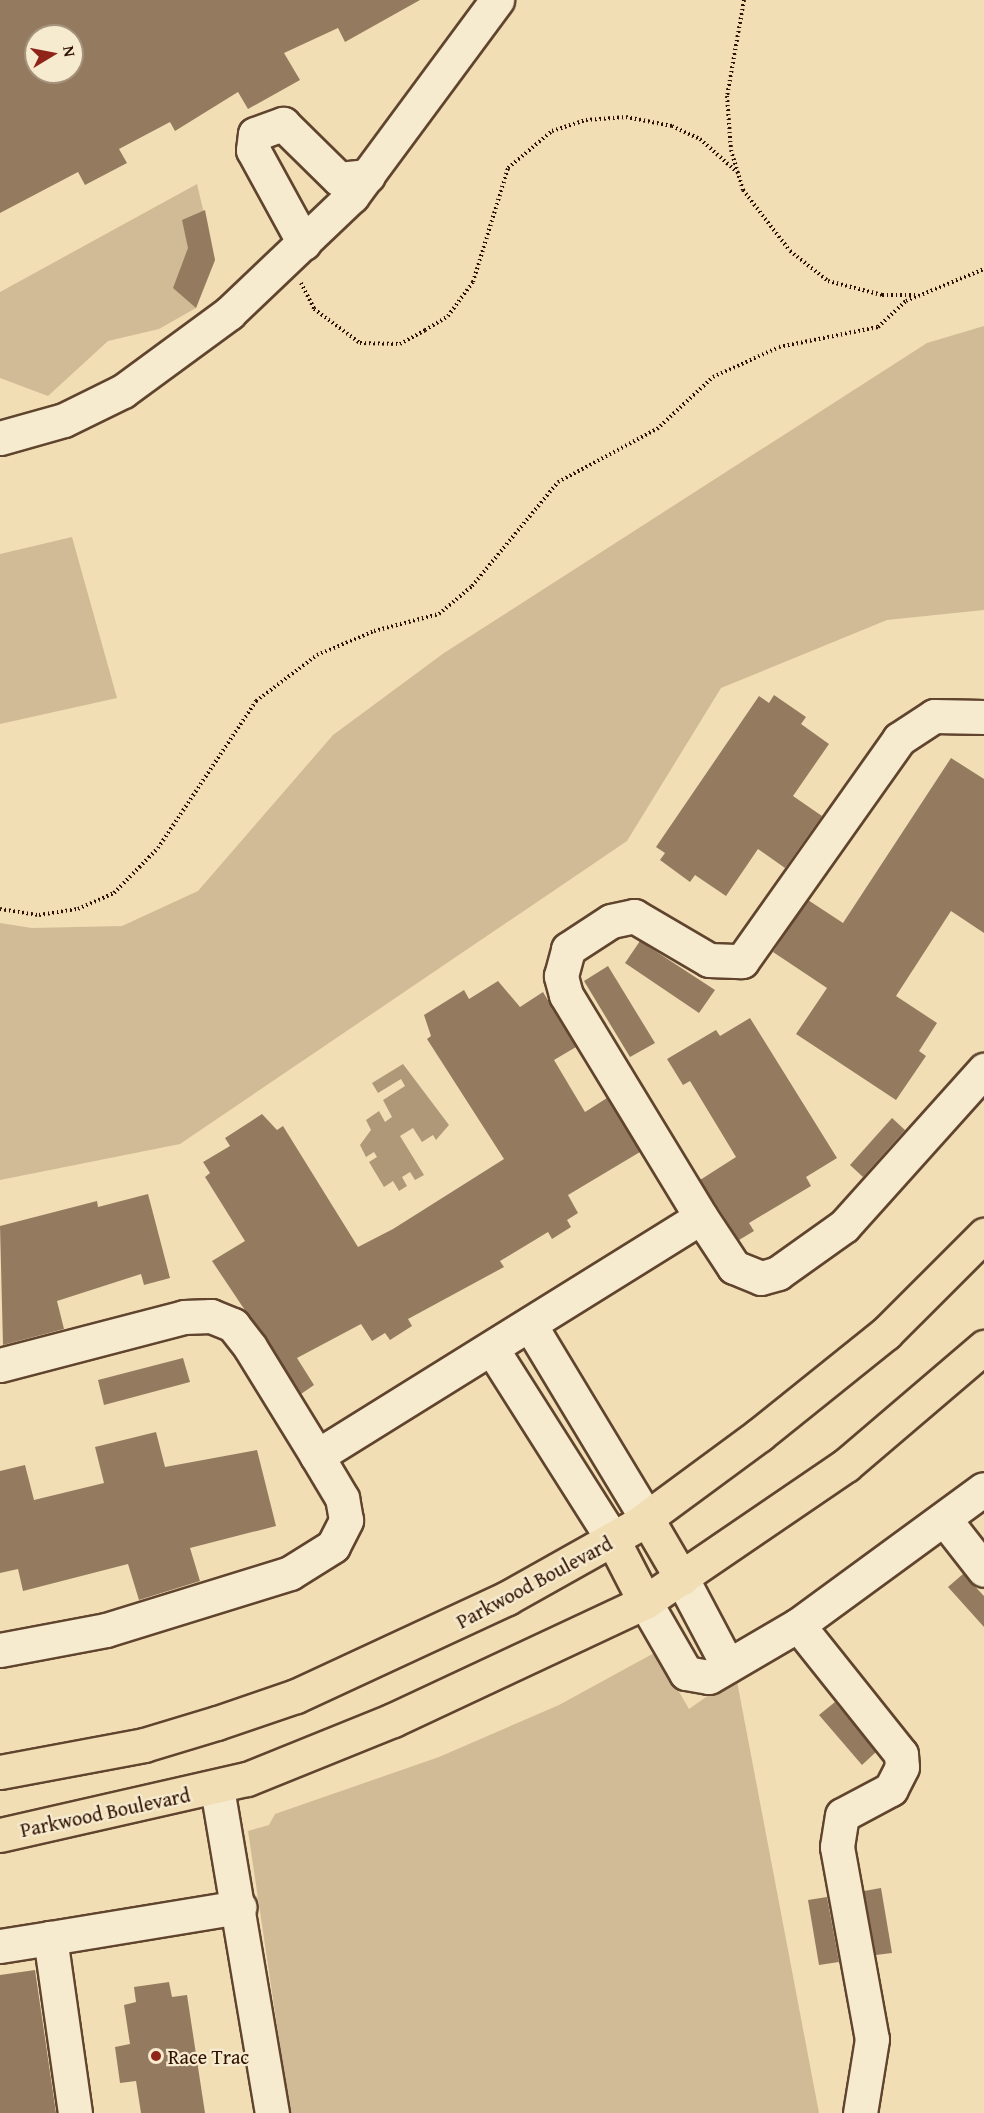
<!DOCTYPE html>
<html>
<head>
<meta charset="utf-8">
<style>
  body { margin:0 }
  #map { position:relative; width:984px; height:2113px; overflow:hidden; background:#f1deb5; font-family:"Gentium Book Plus",serif }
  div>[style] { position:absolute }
  .green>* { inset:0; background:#d0bb96 }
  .water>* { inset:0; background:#af9878 }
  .building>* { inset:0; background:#947b5f }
  .path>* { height:4px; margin-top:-2px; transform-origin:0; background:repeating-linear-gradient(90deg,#2f1001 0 1.5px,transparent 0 4.5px) }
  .roads { filter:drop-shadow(2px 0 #60442e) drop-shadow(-2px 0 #60442e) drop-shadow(0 2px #60442e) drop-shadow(0 -2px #60442e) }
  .minor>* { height:33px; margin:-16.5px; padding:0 16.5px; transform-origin:16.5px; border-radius:16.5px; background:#f6eacf }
  .major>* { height:33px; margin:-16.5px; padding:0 16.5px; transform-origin:16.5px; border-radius:16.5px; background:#f1deb5 }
  .dots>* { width:16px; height:16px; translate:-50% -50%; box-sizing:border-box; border:3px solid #f6eacf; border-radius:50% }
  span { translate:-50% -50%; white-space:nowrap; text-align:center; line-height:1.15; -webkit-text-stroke:4.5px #f6eacf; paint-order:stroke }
  .street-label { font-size:20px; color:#2f1001 }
  .poi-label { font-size:20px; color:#2f1001 }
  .left { translate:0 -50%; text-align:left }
  .north { position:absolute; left:24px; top:24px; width:60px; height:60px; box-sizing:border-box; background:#f6eacf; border:2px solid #a6937d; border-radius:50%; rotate:80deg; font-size:16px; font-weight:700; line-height:24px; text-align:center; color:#2f1001 }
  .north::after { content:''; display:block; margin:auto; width:21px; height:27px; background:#8f2418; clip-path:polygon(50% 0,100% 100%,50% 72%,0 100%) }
</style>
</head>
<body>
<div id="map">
  <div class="green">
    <div style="clip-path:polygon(197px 184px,215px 260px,196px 308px,159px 329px,108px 341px,48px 396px,0 378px,0 292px)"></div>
    <div style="clip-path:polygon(984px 326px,984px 610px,887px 620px,721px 688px,627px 841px,180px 1144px,0 1180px,0 923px,32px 928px,122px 926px,198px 891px,333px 735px,444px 653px,927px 343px)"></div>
    <div style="clip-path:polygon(72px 537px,117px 698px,0 724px,0 554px)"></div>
    <div style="clip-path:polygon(656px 1652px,689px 1709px,736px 1676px,819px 2113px,290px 2113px,248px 1831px,269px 1825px,275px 1814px,439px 1757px,559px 1705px)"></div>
  </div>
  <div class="water">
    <div style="clip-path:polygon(403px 1064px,449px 1125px,436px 1140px,433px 1135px,422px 1142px,413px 1128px,400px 1136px,424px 1175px,415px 1180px,410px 1172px,402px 1177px,407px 1186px,399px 1191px,393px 1181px,384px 1187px,369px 1162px,377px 1157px,374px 1152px,366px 1157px,360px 1145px,371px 1130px,366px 1120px,379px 1111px,385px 1122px,392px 1117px,383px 1100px,405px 1086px,401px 1079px,378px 1093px,372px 1083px)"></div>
  </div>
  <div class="building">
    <div style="clip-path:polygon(evenodd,0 0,420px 0,345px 42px,338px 28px,284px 53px,300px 80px,248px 109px,238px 92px,175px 131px,170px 122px,119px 149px,127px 163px,85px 185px,78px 172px,0 213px,0 0,36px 36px,72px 36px,72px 72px,36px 72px,36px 36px)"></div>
    <div style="clip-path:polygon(205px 210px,215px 260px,196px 308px,173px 288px,188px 248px,182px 220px)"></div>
    <div style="clip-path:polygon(774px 695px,806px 717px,801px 724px,829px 744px,793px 796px,822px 816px,785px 868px,758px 849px,726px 896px,695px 875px,690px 882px,660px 860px,665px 853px,656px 847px,759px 696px,769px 703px)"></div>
    <div style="clip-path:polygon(951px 758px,984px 779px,984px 933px,951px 911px,896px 996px,937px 1023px,919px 1051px,926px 1056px,896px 1100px,796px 1034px,827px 988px,773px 952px,808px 900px,843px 923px)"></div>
    <div style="clip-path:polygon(640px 941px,715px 990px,699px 1013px,625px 963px)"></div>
    <div style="clip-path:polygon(608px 966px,655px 1043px,630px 1057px,584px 981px)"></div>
    <div style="clip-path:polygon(498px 981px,520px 1007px,543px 992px,576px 1047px,554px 1060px,585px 1112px,607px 1098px,640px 1152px,568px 1195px,578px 1213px,567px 1220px,571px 1227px,552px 1239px,548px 1232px,500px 1261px,504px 1267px,408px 1319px,412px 1326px,390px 1340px,385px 1333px,372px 1341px,361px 1324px,297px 1358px,314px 1385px,301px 1394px,212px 1261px,245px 1241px,205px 1177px,210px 1173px,203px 1162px,230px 1146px,225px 1138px,262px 1114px,277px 1130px,283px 1126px,358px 1247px,393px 1229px,504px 1159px,427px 1039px,431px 1036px,424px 1015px,464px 990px,469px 999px)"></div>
    <div style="clip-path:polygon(750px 1018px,837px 1158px,806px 1177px,811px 1186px,749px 1223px,754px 1231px,739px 1240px,700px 1180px,736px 1157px,690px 1081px,683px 1085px,667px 1059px,716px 1030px,720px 1036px)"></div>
    <div style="clip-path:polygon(892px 1118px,905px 1130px,863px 1177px,850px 1165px)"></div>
    <div style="clip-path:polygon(148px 1194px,170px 1278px,144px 1285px,141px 1274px,57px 1301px,64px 1329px,3px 1345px,0 1226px,97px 1201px,98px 1207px)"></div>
    <div style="clip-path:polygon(183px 1358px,190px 1382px,104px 1405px,98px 1380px)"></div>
    <div style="clip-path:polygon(156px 1432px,165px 1467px,257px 1450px,276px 1526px,190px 1548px,200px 1581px,139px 1600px,128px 1564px,23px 1591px,18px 1569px,0 1573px,0 1471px,25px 1465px,34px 1500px,104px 1483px,95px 1447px)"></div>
    <div style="clip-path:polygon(963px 1574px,984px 1596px,984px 1627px,948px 1587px)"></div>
    <div style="clip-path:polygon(835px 1702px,876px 1752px,862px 1765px,819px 1715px)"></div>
    <div style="clip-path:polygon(881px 1888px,892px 1953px,876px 1955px,864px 1891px)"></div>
    <div style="clip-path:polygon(827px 1897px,839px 1962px,819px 1965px,808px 1900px)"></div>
    <div style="clip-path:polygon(35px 1970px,56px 2113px,0 2113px,0 1975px)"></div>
    <div style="clip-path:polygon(169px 1982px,172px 1997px,187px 1995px,205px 2113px,141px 2113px,136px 2081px,120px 2083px,115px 2047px,130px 2044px,124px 2005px,136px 2002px,134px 1987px)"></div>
  </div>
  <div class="path">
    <div style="left:744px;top:0;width:97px;rotate:100deg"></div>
    <div style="left:727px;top:96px;width:54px;rotate:85.8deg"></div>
    <div style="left:731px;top:150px;width:42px;rotate:73.3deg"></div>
    <div style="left:743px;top:190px;width:77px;rotate:52.4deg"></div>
    <div style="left:790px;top:251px;width:48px;rotate:38.3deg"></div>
    <div style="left:828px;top:281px;width:56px;rotate:14.5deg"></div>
    <div style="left:882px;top:295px;width:35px"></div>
    <div style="left:301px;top:283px;width:29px;rotate:63deg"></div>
    <div style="left:314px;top:309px;width:57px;rotate:36.5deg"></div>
    <div style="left:360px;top:343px;width:40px;rotate:1.4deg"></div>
    <div style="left:400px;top:344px;width:29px;rotate:-29deg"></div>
    <div style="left:425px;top:330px;width:27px;rotate:-31deg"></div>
    <div style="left:448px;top:316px;width:42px;rotate:-53.7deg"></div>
    <div style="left:473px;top:282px;width:119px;rotate:-72.9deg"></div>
    <div style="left:508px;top:168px;width:57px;rotate:-40.1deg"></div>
    <div style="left:552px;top:131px;width:36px;rotate:-18deg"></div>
    <div style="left:586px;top:120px;width:40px;rotate:-4.3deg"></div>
    <div style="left:626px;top:117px;width:47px;rotate:11.1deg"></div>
    <div style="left:672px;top:126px;width:31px;rotate:25deg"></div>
    <div style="left:700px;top:139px;width:51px;rotate:41.8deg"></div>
    <div style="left:0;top:909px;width:39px;rotate:9deg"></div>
    <div style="left:39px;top:915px;width:39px;rotate:-9deg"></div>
    <div style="left:78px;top:909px;width:39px;rotate:-24deg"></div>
    <div style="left:114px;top:893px;width:63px;rotate:-45.6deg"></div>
    <div style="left:158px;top:848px;width:177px;rotate:-56.3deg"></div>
    <div style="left:256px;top:701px;width:76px;rotate:-37deg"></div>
    <div style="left:317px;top:655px;width:62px;rotate:-22.8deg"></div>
    <div style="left:374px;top:631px;width:67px;rotate:-14.7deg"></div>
    <div style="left:439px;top:614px;width:43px;rotate:-40.3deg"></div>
    <div style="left:472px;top:586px;width:135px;rotate:-50.4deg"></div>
    <div style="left:558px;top:482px;width:112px;rotate:-28.2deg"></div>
    <div style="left:657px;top:429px;width:76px;rotate:-42.9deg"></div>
    <div style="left:713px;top:377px;width:72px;rotate:-24.4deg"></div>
    <div style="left:779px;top:347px;width:101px;rotate:-11.4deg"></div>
    <div style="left:878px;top:327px;width:38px;rotate:-43deg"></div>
    <div style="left:906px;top:301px;width:84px;rotate:-22.3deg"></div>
  </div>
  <div class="roads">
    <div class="minor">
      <div style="left:304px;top:243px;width:106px;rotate:-118.7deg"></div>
      <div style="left:253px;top:150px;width:16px;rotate:-83deg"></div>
      <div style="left:255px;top:134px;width:30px;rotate:-20deg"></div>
      <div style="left:283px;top:124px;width:78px;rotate:44.5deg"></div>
      <div style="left:339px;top:179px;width:29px;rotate:-6deg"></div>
      <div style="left:0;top:438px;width:66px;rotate:-15.7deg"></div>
      <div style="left:64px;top:420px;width:66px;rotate:-26.2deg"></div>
      <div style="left:123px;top:391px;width:132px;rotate:-36.3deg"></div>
      <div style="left:229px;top:313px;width:170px;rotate:-43.6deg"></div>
      <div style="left:352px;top:196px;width:244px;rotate:-53.5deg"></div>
      <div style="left:701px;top:1217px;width:260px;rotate:-121.3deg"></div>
      <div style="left:566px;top:995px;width:20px;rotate:-105deg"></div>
      <div style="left:561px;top:976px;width:28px;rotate:-75deg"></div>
      <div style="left:568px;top:949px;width:51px;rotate:-33.1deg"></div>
      <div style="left:611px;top:921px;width:24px;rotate:-12deg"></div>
      <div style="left:634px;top:916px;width:87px;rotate:30.4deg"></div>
      <div style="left:709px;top:960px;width:33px;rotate:2deg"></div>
      <div style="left:742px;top:961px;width:272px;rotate:-54.7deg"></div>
      <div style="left:899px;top:739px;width:42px;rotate:-33.3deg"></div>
      <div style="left:934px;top:716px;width:50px;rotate:1.1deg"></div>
      <div style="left:530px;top:1325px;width:227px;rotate:58.9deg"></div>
      <div style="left:492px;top:1349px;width:226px;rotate:57.6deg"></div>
      <div style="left:0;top:1365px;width:190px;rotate:-14.6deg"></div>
      <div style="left:184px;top:1317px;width:27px;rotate:-2deg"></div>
      <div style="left:211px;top:1316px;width:24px;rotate:22deg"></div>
      <div style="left:233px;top:1325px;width:28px;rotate:52deg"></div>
      <div style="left:250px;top:1347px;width:128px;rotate:58.4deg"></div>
      <div style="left:317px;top:1456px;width:452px;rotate:-31.9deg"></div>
      <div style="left:701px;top:1217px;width:60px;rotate:56.6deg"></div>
      <div style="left:734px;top:1267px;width:29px;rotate:22deg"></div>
      <div style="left:761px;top:1278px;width:18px;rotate:-16deg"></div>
      <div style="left:778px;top:1273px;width:81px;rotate:-35.5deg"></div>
      <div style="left:844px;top:1226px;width:210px;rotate:-48.1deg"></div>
      <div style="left:945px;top:1520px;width:63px;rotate:52deg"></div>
      <div style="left:682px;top:1579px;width:98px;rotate:62.1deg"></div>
      <div style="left:645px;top:1602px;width:82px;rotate:60deg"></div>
      <div style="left:686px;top:1673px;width:23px;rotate:10deg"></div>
      <div style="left:709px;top:1677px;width:103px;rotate:-30.3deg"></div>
      <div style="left:798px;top:1625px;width:230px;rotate:-36.2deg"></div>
      <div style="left:798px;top:1625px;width:165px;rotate:51.4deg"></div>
      <div style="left:901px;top:1754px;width:13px;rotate:86deg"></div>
      <div style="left:902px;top:1767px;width:25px;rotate:117deg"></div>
      <div style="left:891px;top:1789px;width:55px;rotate:152deg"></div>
      <div style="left:842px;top:1815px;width:32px;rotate:99deg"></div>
      <div style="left:837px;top:1847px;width:195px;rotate:79.7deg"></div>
      <div style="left:872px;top:2039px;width:75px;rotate:99.2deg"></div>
      <div style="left:0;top:1650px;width:108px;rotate:-10.7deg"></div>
      <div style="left:106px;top:1630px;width:193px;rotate:-17.2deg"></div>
      <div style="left:290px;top:1573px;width:51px;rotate:-32.1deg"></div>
      <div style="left:333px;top:1546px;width:29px;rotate:-63deg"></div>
      <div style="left:346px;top:1520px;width:22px;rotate:-100deg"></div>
      <div style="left:342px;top:1498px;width:49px;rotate:-120.8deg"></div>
      <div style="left:217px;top:1788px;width:330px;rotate:80.4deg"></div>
      <div style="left:0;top:1946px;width:51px;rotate:-9.1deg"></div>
      <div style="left:75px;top:2113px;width:177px;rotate:-98.1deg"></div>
      <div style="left:50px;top:1938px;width:192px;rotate:-9.3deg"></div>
    </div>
    <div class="major">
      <div style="left:647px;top:1519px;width:69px;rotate:59.7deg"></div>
      <div style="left:613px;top:1540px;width:70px;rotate:62.7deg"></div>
      <div style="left:0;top:1772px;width:147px;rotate:-10.6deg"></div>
      <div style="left:144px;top:1745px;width:76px;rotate:-16.8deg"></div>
      <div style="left:217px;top:1723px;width:83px;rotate:-18.9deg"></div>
      <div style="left:296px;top:1696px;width:233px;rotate:-24.9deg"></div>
      <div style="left:507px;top:1598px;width:149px;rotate:-29.3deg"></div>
      <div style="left:637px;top:1525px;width:152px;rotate:-36.4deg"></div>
      <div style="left:759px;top:1435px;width:163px;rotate:-38.8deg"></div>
      <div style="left:886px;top:1333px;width:139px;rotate:-45deg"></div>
      <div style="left:0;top:1835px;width:253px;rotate:-12.8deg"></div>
      <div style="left:247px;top:1779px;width:157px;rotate:-22deg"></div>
      <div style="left:393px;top:1720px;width:278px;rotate:-25.1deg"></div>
      <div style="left:645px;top:1602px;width:243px;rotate:-34.3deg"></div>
      <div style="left:846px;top:1465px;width:182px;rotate:-40.5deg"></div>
    </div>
  </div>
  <div class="dots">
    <div style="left:156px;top:2056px;background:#8f2418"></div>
  </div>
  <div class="street-label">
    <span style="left:534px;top:1582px;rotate:-28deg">Parkwood Boulevard</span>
    <span style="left:105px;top:1812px;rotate:-12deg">Parkwood Boulevard</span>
  </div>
  <div class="poi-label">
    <span class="left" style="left:168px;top:2056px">Race Trac</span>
  </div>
  <div class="north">N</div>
</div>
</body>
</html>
